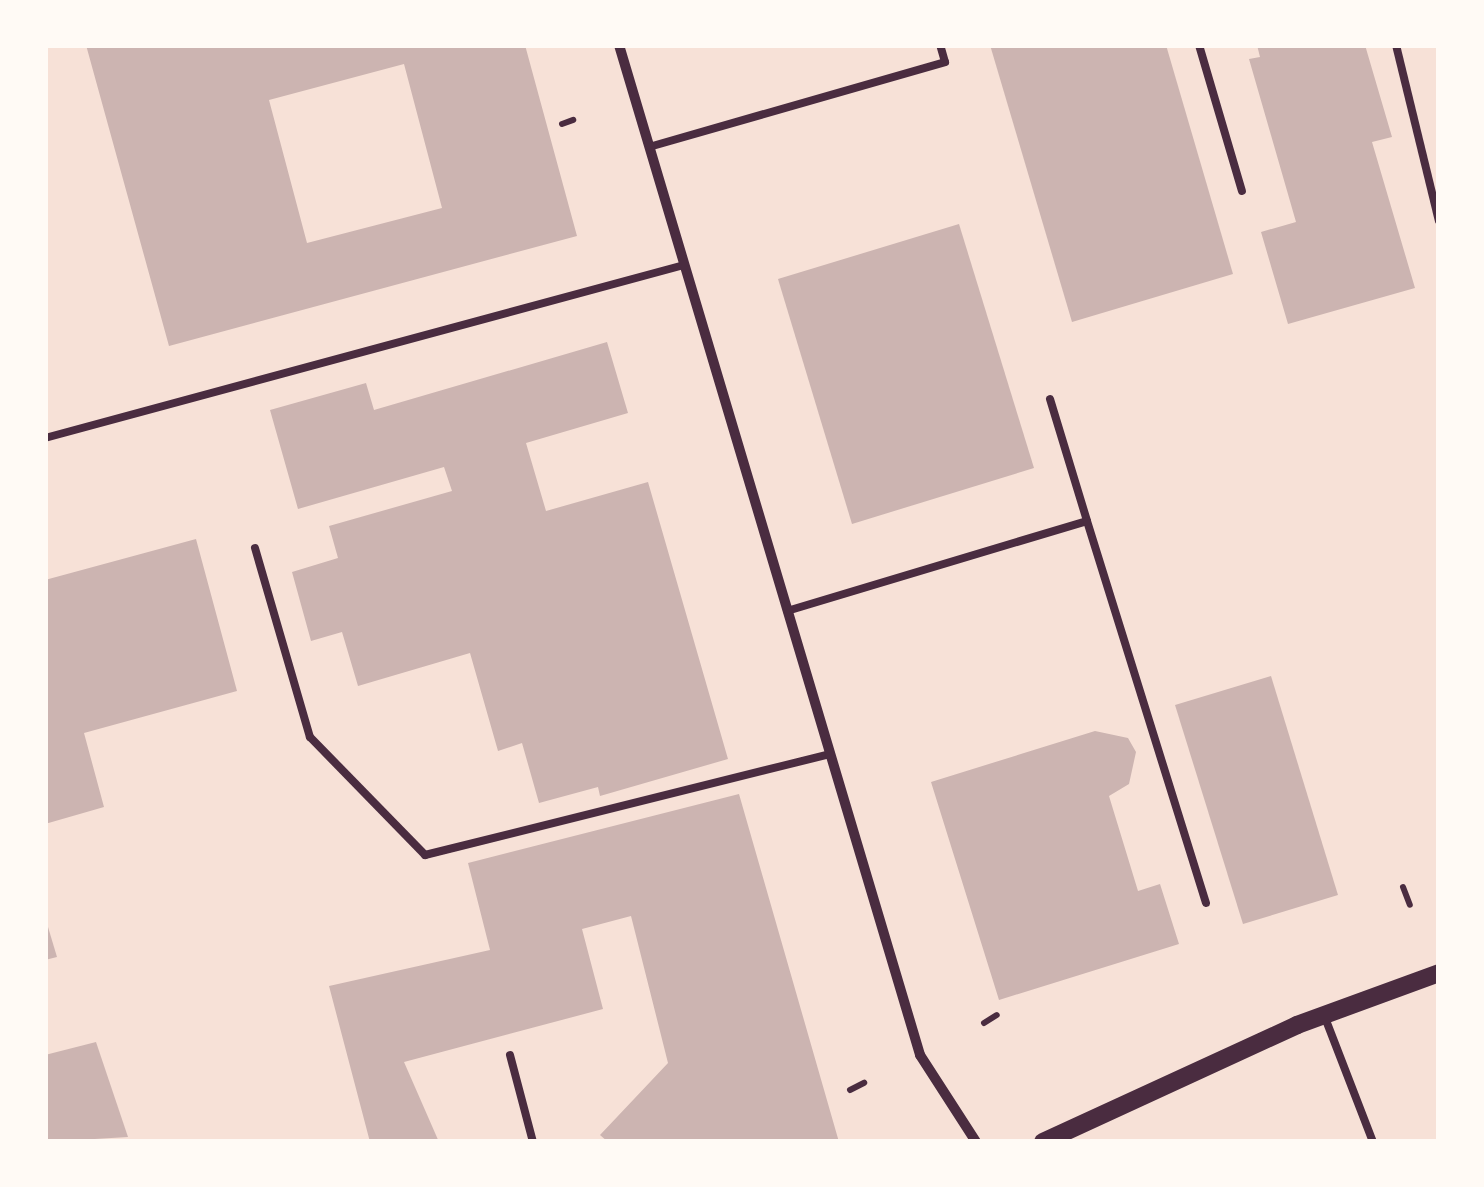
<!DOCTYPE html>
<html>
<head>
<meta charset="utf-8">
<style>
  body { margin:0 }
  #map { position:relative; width:1484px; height:1187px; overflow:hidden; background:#f7e1d7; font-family:"Open Sans",sans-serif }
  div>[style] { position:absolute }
  .building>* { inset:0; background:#ccb4b1 }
  .path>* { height:6px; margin:-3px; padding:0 3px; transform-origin:3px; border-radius:3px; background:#4a2c40 }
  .service>* { height:8px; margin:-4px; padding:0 4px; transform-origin:4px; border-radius:4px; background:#4a2c40 }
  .minor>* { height:10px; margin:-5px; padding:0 5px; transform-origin:5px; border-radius:5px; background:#4a2c40 }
  .tertiary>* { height:18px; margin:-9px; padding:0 9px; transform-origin:9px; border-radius:9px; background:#4a2c40 }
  span { translate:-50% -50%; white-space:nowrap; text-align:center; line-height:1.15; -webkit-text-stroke:8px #fffaf5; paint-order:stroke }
  .frame { position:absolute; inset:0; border:48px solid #fffaf5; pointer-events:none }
</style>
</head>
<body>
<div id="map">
  <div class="building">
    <div style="clip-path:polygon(evenodd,86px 45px,525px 45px,577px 236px,169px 346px,86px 45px,404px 64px,442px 208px,307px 243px,269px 100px,404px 64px)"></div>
    <div style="clip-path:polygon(990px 45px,1166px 45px,1233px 274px,1072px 322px)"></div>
    <div style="clip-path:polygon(1257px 45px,1365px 45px,1392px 137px,1372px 142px,1415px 288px,1288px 324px,1261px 232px,1296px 222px,1249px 59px,1260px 57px)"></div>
    <div style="clip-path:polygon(959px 224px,1034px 468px,852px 524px,778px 279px)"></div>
    <div style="clip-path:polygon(607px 342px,628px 413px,526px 443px,546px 511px,648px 482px,728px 759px,600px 796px,598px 787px,539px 803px,522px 743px,498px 751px,470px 653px,358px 686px,342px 632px,311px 641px,292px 572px,338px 558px,329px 526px,452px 491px,444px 467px,298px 509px,270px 410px,366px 383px,374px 410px)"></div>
    <div style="clip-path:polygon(196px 539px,237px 691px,84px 733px,104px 807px,45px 824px,45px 580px)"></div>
    <div style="clip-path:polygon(1271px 676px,1338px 895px,1243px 924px,1175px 705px)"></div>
    <div style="clip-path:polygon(1095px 731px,1128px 738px,1136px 752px,1129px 784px,1109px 796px,1138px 891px,1160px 884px,1179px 944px,999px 1000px,931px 782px)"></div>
    <div style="clip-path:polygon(739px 794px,839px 1142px,608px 1142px,600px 1135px,668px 1063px,631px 916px,582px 929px,603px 1009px,404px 1062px,439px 1142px,370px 1142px,329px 986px,490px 950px,468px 863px)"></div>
    <div style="clip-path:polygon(45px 917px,57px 957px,45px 960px)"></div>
    <div style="clip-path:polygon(96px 1042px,128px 1137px,45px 1142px,45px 1055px)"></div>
  </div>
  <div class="path">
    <div style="left:562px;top:124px;width:12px;rotate:-20deg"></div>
    <div style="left:1403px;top:887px;width:19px;rotate:69deg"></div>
    <div style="left:984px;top:1023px;width:15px;rotate:-32deg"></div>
    <div style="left:850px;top:1090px;width:16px;rotate:-27deg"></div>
  </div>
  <div class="service">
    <div style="left:1199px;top:45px;width:152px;rotate:73.6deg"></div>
    <div style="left:1396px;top:45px;width:181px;rotate:76.3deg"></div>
    <div style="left:649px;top:147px;width:308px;rotate:-16deg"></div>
    <div style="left:945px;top:62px;width:18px;rotate:-106deg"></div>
    <div style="left:1050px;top:399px;width:127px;rotate:73.1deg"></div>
    <div style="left:45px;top:438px;width:662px;rotate:-15.15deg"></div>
    <div style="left:255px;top:548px;width:197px;rotate:73.8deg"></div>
    <div style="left:310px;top:737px;width:165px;rotate:45.7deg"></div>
    <div style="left:425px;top:855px;width:416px;rotate:-14deg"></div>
    <div style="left:787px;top:611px;width:313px;rotate:-16.7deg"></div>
    <div style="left:1087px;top:521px;width:400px;rotate:72.7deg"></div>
    <div style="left:1324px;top:1015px;width:136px;rotate:68.9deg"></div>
    <div style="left:510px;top:1055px;width:90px;rotate:75.2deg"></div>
  </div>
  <div class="minor">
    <div style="left:619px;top:45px;width:1054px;rotate:73.4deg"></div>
    <div style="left:920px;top:1055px;width:103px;rotate:57.2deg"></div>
  </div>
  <div class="tertiary">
    <div style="left:1043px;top:1142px;width:280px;rotate:-24.7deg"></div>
    <div style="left:1297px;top:1025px;width:151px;rotate:-20.1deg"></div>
  </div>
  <div class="frame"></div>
</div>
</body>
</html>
